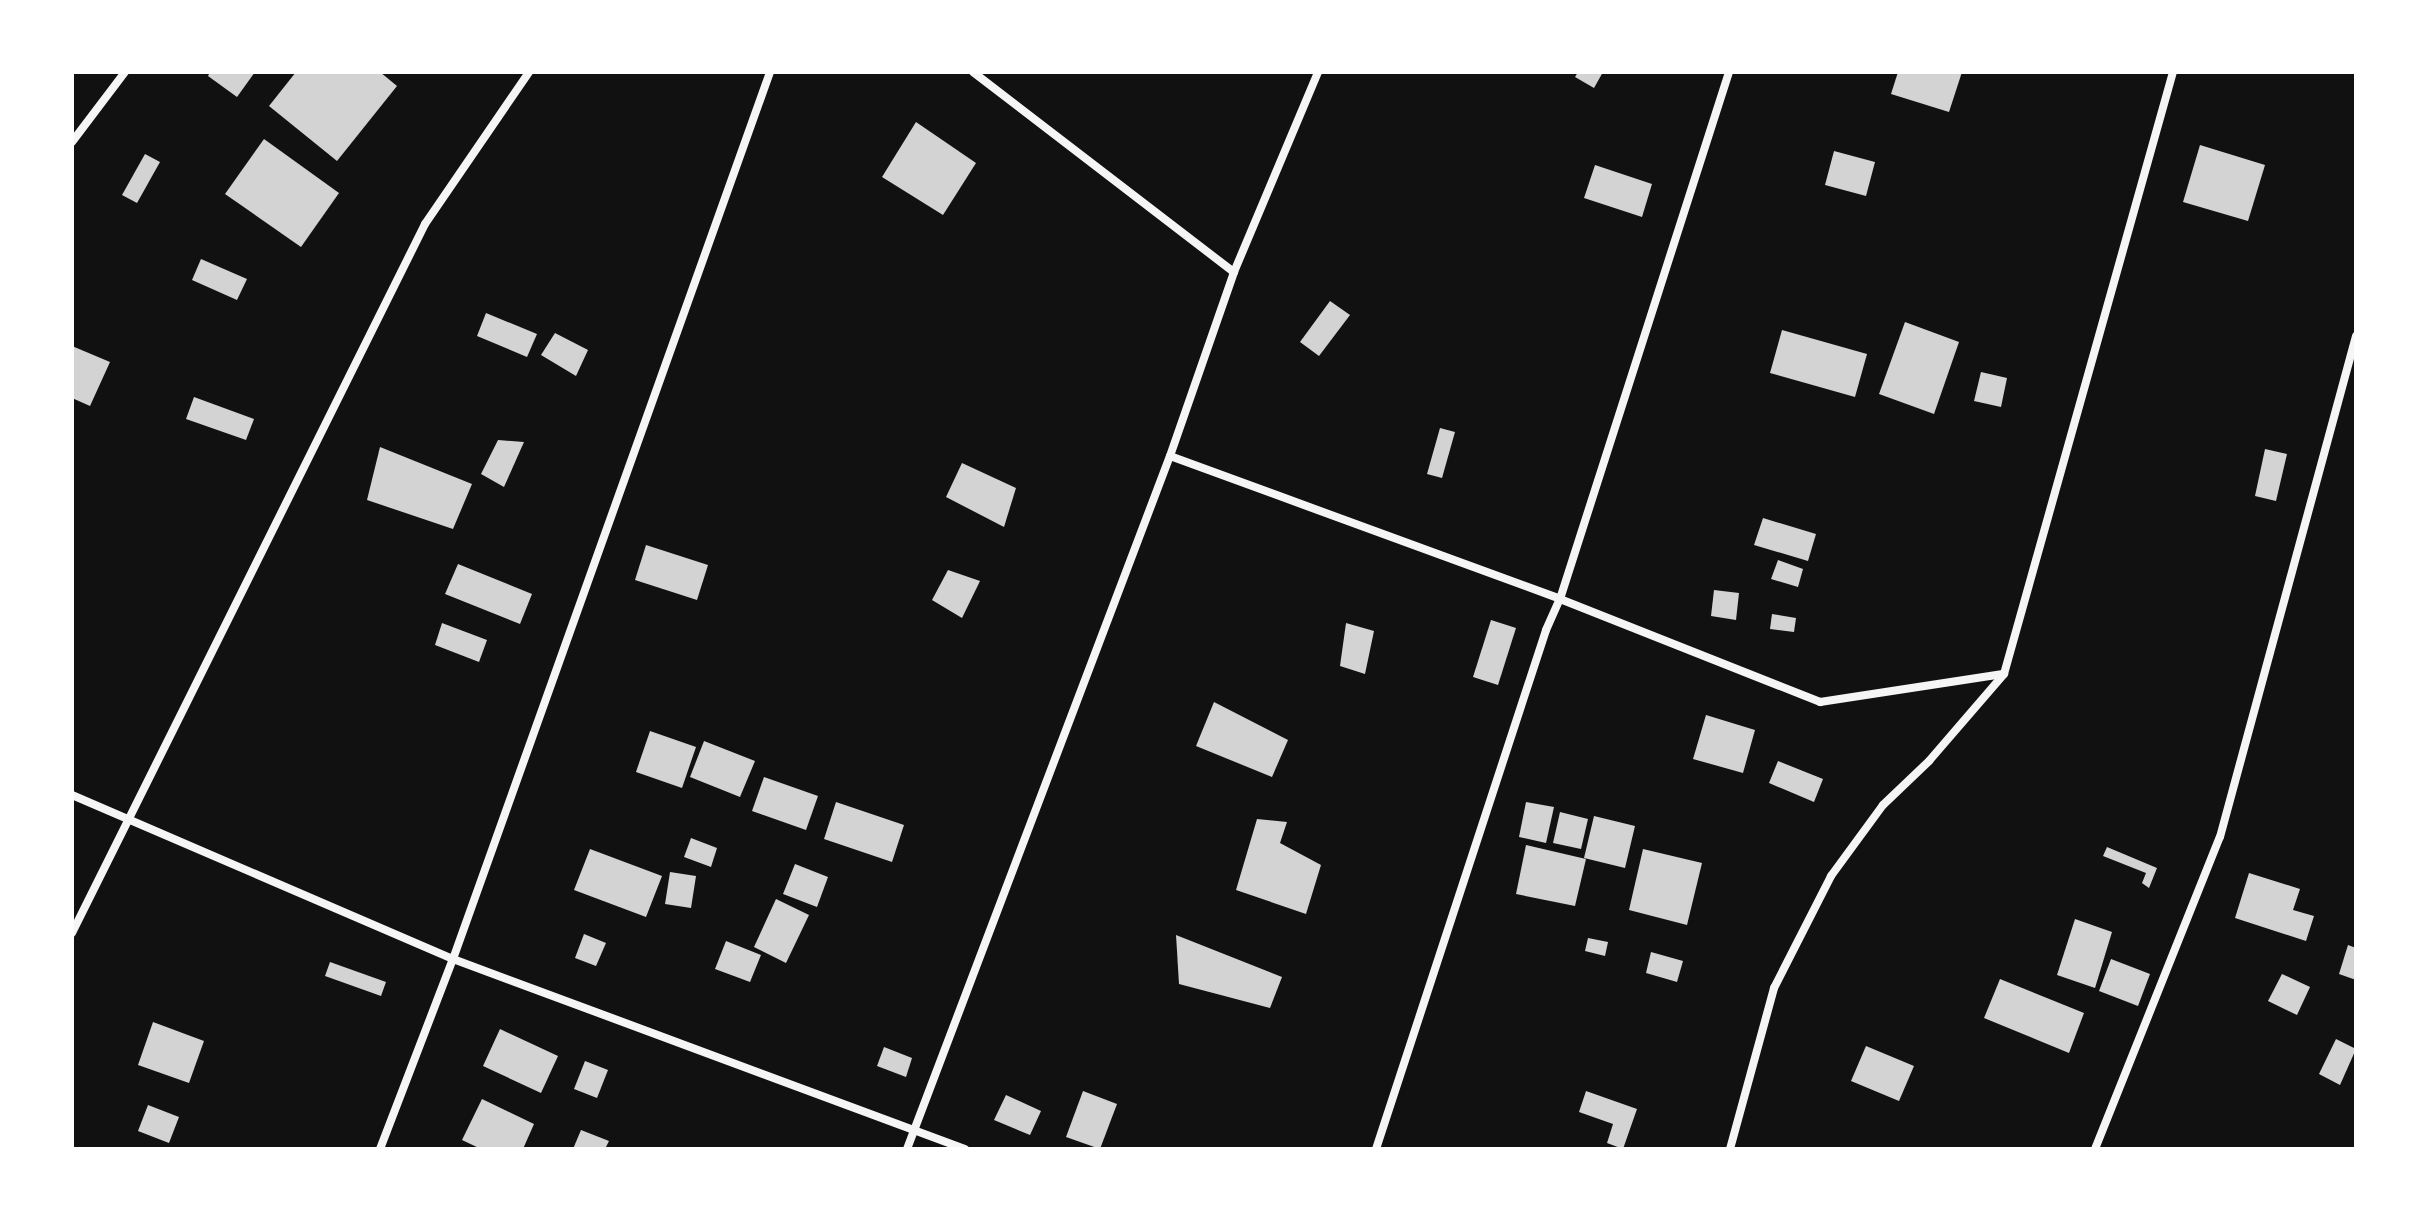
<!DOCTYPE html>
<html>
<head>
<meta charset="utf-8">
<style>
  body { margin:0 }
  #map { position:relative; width:2428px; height:1221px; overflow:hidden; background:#111; font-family:"IBM Plex Sans",sans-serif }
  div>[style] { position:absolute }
  .building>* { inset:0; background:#d3d3d3 }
  .minor>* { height:8px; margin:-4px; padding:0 4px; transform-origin:4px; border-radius:4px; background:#f5f5f5 }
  span { translate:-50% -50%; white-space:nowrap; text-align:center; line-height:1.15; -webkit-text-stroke:8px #fff; paint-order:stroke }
  .frame { position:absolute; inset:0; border:74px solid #fff; pointer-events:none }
</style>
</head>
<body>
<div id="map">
  <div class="building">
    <div style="clip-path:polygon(210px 72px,255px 72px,237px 97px,208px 76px)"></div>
    <div style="clip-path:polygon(296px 72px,380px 72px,397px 86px,337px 161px,269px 106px)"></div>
    <div style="clip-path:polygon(1578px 72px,1603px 72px,1594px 88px,1575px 77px)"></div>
    <div style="clip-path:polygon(1898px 72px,1962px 72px,1949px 112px,1891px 94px)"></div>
    <div style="clip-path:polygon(916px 122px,976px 163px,943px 215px,882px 177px)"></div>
    <div style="clip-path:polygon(264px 139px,339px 193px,301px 247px,225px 194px)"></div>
    <div style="clip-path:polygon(2200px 145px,2265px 165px,2248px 221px,2183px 202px)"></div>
    <div style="clip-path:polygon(1834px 151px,1875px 162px,1866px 196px,1825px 185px)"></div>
    <div style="clip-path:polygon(145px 154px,160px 162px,137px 203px,122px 195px)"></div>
    <div style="clip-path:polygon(1595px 165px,1652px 184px,1642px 217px,1584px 198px)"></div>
    <div style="clip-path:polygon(201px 259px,247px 279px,237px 300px,192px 280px)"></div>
    <div style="clip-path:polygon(1330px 301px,1350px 315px,1319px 356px,1300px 342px)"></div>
    <div style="clip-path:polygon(486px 313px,537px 334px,527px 357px,477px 336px)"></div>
    <div style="clip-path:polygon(1905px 322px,1959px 342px,1934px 414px,1879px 394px)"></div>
    <div style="clip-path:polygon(1782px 330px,1867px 354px,1855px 397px,1770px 373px)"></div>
    <div style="clip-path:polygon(555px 333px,588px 350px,576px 376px,541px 355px)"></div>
    <div style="clip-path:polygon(72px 346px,110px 362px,90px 406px,72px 398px)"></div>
    <div style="clip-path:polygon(1981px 372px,2007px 378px,2001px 407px,1974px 401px)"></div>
    <div style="clip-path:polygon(194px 397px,254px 419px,246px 440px,186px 419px)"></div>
    <div style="clip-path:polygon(1440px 428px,1455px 432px,1442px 478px,1427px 474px)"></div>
    <div style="clip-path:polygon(498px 440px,524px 442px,504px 487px,481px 474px)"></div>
    <div style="clip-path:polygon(380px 447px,472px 484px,453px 529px,367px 500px)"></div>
    <div style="clip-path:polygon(2265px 449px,2287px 454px,2276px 501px,2255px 496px)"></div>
    <div style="clip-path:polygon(962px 463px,1016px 488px,1004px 527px,946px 497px)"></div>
    <div style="clip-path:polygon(1763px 518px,1816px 534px,1808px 561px,1754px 545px)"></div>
    <div style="clip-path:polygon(646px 545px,708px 565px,697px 600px,635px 580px)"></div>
    <div style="clip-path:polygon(1778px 560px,1803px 569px,1798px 587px,1771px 579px)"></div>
    <div style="clip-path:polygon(458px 564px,532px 594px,520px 624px,445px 594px)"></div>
    <div style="clip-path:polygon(948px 570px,980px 581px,962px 618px,932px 600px)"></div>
    <div style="clip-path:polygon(1714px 590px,1739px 593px,1736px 620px,1711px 616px)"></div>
    <div style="clip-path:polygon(1772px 614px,1796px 618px,1794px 632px,1770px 629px)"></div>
    <div style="clip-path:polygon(1491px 620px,1516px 628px,1498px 685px,1473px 677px)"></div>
    <div style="clip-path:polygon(442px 623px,487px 640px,479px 662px,435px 645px)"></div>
    <div style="clip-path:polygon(1346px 623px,1374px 631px,1365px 674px,1340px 666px)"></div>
    <div style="clip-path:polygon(1214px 702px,1288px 740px,1272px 777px,1196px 746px)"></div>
    <div style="clip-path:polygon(1706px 715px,1755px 730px,1743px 773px,1693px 759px)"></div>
    <div style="clip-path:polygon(650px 731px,696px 747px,682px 788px,636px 772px)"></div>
    <div style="clip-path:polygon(704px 741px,755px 761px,740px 797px,690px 777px)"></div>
    <div style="clip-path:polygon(1778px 761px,1823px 779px,1814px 802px,1769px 783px)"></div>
    <div style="clip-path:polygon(764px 777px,818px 796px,806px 830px,752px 811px)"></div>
    <div style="clip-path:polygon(836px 802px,904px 825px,892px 862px,824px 839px)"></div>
    <div style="clip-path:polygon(1526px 802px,1554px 807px,1546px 843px,1519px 837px)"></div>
    <div style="clip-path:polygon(1560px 812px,1588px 819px,1581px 849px,1553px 843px)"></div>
    <div style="clip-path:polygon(1594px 816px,1635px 826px,1625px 868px,1584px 858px)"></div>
    <div style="clip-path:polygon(1257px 819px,1287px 822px,1280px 843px,1321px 865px,1306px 914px,1236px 890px)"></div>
    <div style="clip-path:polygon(691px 838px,717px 848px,711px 867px,684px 857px)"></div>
    <div style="clip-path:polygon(1526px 845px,1586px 859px,1575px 906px,1516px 894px)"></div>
    <div style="clip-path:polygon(2107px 847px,2157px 868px,2149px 888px,2142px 883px,2146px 873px,2103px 856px)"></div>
    <div style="clip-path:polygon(590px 849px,662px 876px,646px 917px,574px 890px)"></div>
    <div style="clip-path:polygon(1643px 849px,1702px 863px,1687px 925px,1629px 910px)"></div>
    <div style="clip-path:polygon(795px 864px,828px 877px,817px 907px,783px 894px)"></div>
    <div style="clip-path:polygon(670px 872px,696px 876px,691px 908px,665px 904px)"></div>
    <div style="clip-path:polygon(2249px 873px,2300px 889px,2293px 910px,2314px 916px,2306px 941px,2235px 918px)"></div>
    <div style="clip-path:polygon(776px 899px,809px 915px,786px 963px,754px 947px)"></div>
    <div style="clip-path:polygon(2075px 919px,2112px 932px,2095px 988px,2057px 975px)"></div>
    <div style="clip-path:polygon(584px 934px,606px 943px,596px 966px,575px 958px)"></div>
    <div style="clip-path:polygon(1176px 935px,1282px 977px,1270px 1008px,1179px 984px)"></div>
    <div style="clip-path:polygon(1588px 938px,1608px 942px,1605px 956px,1585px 951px)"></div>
    <div style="clip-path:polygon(726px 941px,761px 955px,750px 982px,715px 969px)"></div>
    <div style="clip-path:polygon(2348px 945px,2356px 948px,2356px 980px,2339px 974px)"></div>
    <div style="clip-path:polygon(1651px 952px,1683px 961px,1677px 982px,1646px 973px)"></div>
    <div style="clip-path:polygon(2111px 959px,2150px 974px,2138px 1006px,2099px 991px)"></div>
    <div style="clip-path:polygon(330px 962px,386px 982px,381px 996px,325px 976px)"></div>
    <div style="clip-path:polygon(2282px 974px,2310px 987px,2297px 1015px,2268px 1001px)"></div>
    <div style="clip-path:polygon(2000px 979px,2084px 1013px,2069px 1053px,1984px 1018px)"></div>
    <div style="clip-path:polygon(153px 1022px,204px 1041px,189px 1083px,138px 1065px)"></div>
    <div style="clip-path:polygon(500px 1029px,558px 1056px,541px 1093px,483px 1066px)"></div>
    <div style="clip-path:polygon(2336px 1039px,2356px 1049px,2340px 1085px,2319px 1074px)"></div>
    <div style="clip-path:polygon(1866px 1046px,1914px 1066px,1899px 1101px,1851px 1081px)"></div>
    <div style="clip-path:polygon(884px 1047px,912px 1058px,906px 1077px,877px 1066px)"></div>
    <div style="clip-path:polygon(585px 1061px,608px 1070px,597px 1098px,574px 1089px)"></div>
    <div style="clip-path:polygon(1083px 1091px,1117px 1104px,1100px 1149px,1066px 1137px)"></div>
    <div style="clip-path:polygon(1586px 1091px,1637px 1109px,1623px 1149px,1607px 1143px,1613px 1124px,1579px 1112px)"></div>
    <div style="clip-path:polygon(1006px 1095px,1041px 1111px,1030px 1135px,994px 1120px)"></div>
    <div style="clip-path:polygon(482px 1099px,534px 1124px,523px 1149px,481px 1149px,462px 1140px)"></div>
    <div style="clip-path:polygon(148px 1105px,179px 1117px,169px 1143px,138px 1131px)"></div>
    <div style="clip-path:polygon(581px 1130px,609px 1141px,605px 1149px,573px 1149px)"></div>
  </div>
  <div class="minor">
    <div style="left:973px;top:72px;width:329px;rotate:37.5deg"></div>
    <div style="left:72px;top:142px;width:88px;rotate:-52.9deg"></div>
    <div style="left:1170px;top:456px;width:415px;rotate:20.1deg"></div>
    <div style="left:1560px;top:599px;width:280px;rotate:21.6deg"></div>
    <div style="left:1820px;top:702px;width:185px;rotate:-8.7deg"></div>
    <div style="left:72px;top:795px;width:415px;rotate:23.3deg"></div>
    <div style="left:453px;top:959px;width:546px;rotate:20.36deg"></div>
    <div style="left:72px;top:933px;width:792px;rotate:-63.53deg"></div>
    <div style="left:425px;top:224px;width:184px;rotate:-55.6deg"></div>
    <div style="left:380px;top:1149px;width:204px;rotate:-69deg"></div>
    <div style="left:453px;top:959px;width:942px;rotate:-70.33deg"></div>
    <div style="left:907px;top:1149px;width:741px;rotate:-69.22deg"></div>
    <div style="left:1170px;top:456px;width:195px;rotate:-70.8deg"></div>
    <div style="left:1234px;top:272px;width:217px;rotate:-67.2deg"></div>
    <div style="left:1376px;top:1149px;width:546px;rotate:-71.86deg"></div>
    <div style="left:1546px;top:630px;width:34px;rotate:-66deg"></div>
    <div style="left:1560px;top:599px;width:553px;rotate:-72.22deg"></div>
    <div style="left:1730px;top:1149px;width:167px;rotate:-74.7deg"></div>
    <div style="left:1774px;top:988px;width:126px;rotate:-63deg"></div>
    <div style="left:1831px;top:876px;width:88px;rotate:-53.8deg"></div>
    <div style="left:1883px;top:805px;width:64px;rotate:-43.7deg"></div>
    <div style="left:1929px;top:761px;width:115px;rotate:-49.2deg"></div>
    <div style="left:2004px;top:674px;width:625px;rotate:-74.32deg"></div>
    <div style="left:2095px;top:1149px;width:336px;rotate:-68.2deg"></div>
    <div style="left:2220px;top:837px;width:519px;rotate:-74.81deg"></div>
  </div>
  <div class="frame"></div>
</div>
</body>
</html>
